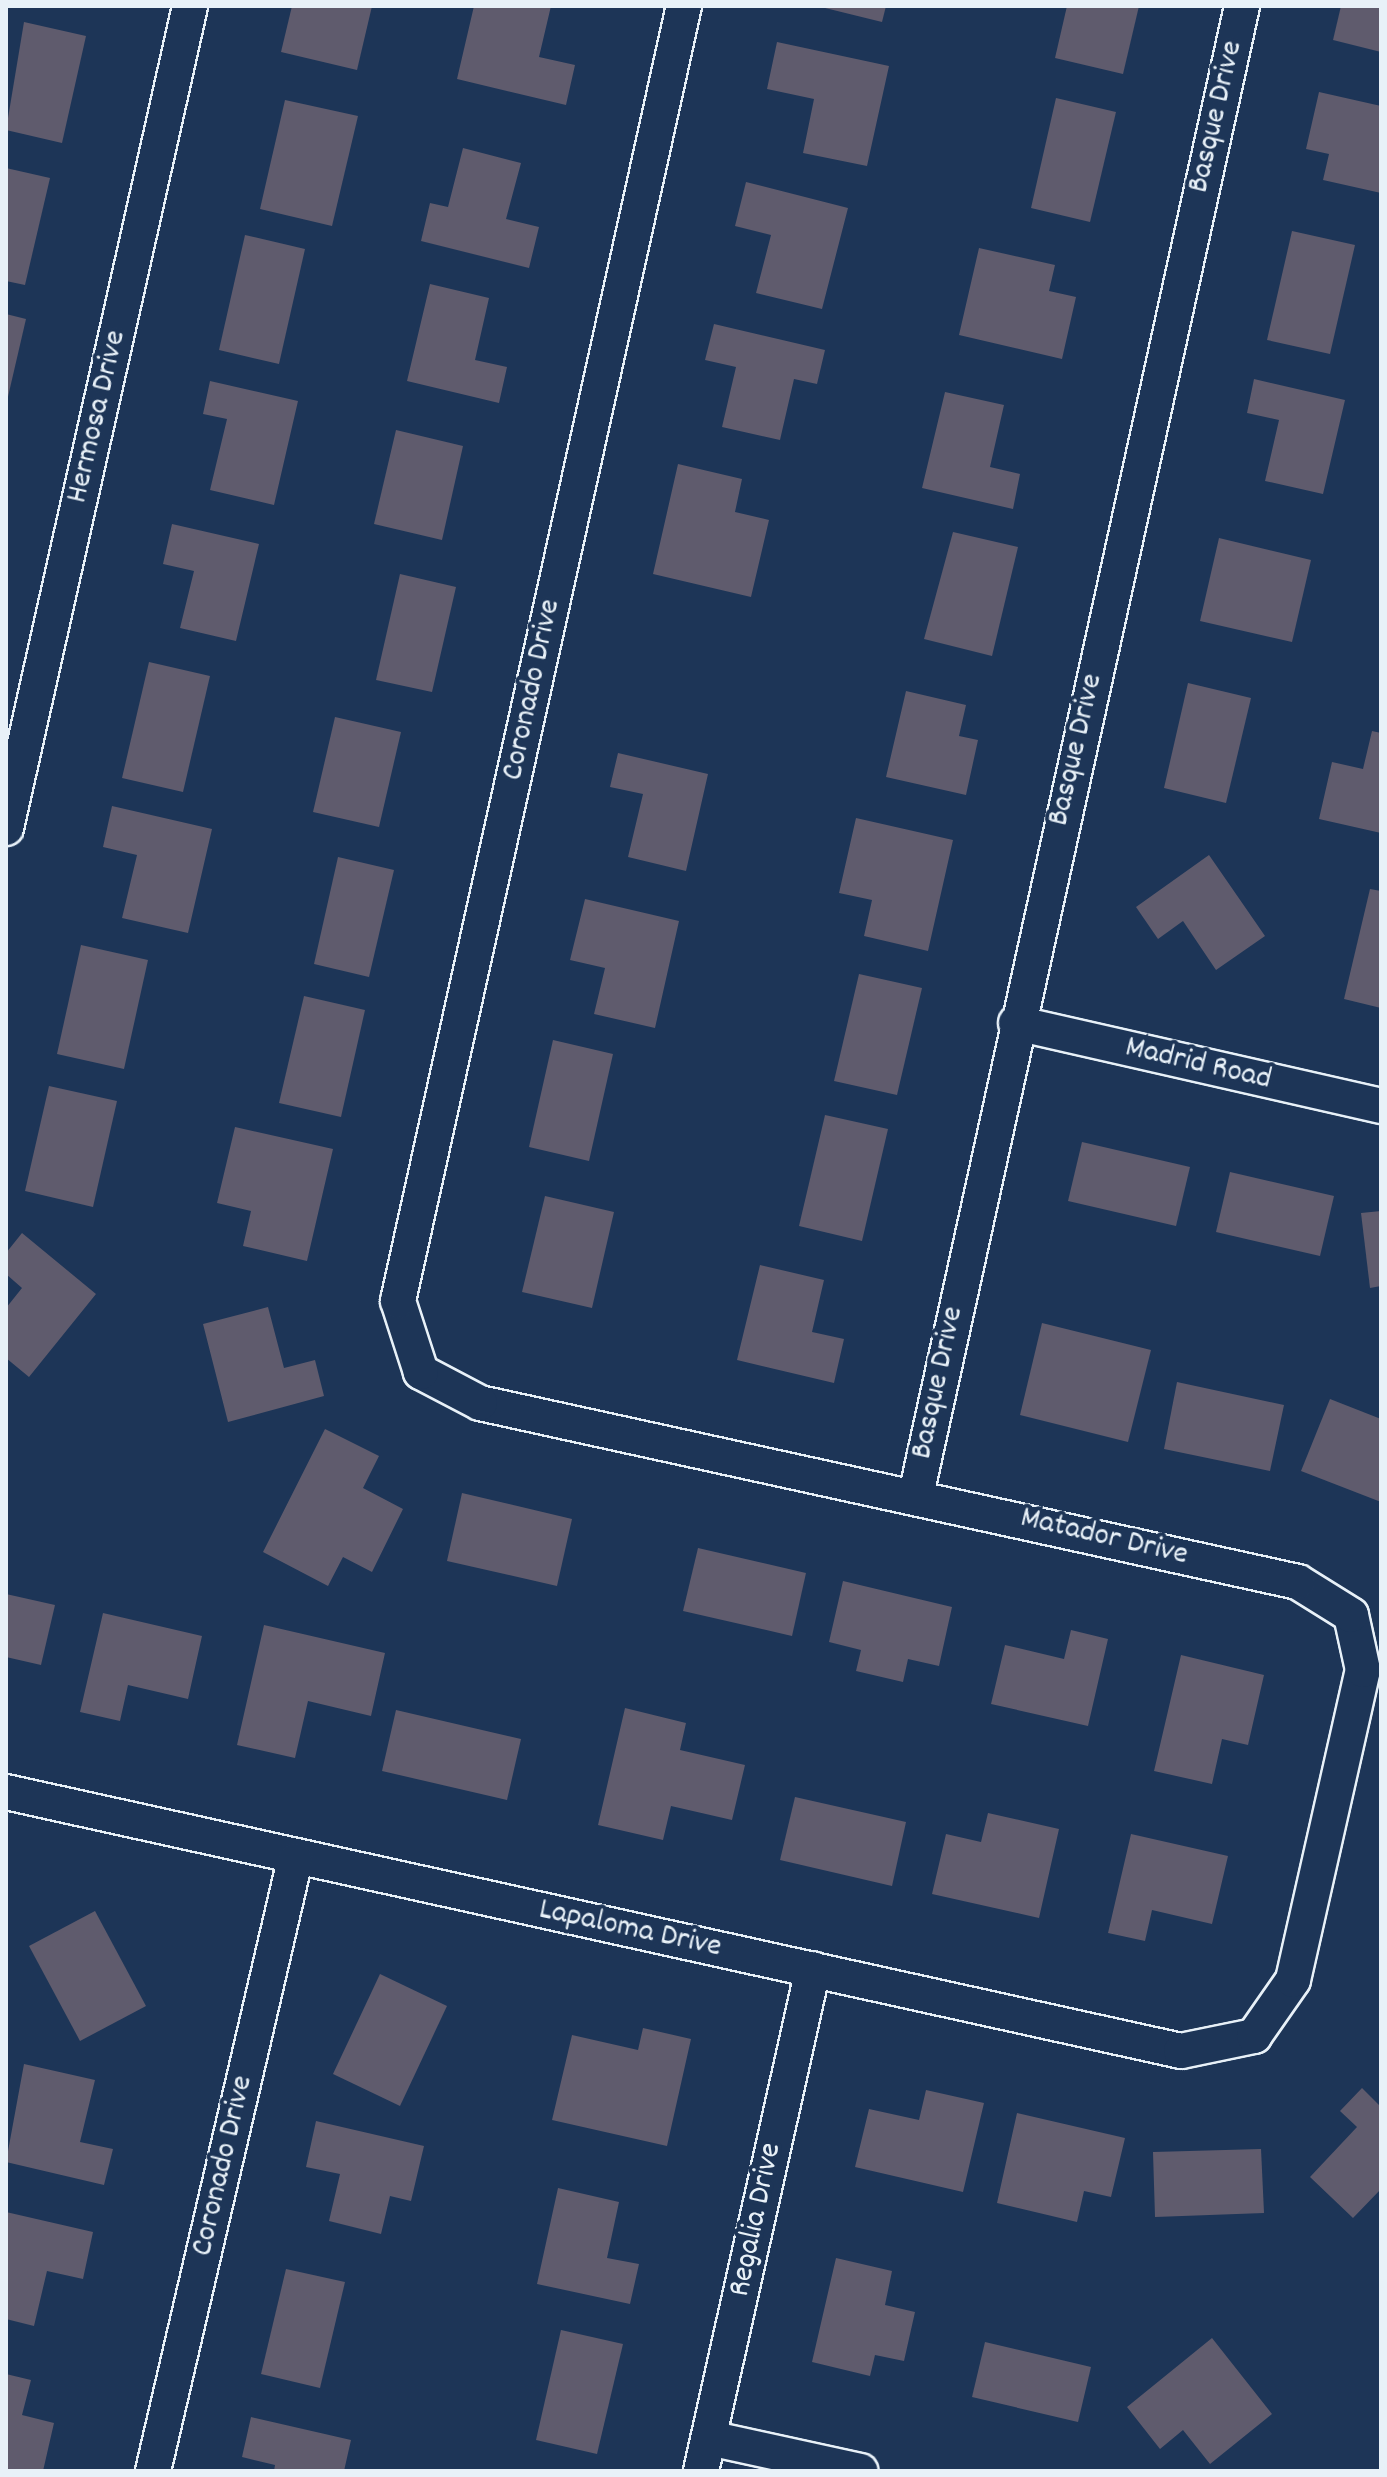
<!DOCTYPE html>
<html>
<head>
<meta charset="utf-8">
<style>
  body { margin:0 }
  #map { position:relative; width:1387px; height:2477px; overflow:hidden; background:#1d3557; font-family:Dekko,sans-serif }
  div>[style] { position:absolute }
  .building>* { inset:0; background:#5f5b6d }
  .roads { filter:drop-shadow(2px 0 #e8f1f8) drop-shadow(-2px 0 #e8f1f8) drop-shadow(0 2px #e8f1f8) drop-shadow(0 -2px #e8f1f8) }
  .minor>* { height:34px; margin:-17px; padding:0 17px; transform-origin:17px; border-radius:17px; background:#1d3557 }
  span { translate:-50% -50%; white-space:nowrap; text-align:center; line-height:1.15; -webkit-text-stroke:8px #1d3557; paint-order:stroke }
  .street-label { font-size:32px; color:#e8f1f8 }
  .frame { position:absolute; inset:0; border:8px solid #e8f1f8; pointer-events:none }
</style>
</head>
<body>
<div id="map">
  <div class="building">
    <div style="clip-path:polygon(292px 6px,372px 6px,357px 70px,281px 52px)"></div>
    <div style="clip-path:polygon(474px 6px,551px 6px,539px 57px,575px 65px,566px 105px,457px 79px)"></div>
    <div style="clip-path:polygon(817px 6px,886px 6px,882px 22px)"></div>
    <div style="clip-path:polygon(1067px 6px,1139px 6px,1123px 74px,1055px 58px)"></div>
    <div style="clip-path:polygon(1341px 6px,1381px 6px,1381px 52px,1333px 40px)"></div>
    <div style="clip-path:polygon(24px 22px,86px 36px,62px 143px,6px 130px)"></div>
    <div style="clip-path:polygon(777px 42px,889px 66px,867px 166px,803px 153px,814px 99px,767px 89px)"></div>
    <div style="clip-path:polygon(1319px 92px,1381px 106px,1381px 193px,1323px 180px,1329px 154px,1306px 149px)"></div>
    <div style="clip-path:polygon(1056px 98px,1116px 112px,1090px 222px,1031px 208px)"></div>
    <div style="clip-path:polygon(285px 100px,358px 116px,332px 226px,260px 209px)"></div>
    <div style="clip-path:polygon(463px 148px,521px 163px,506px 219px,539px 227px,529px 268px,421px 241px,430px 203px,448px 207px)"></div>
    <div style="clip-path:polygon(6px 168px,50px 178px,25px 285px,6px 281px)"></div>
    <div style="clip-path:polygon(746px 182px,848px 208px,822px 309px,756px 293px,771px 235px,735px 226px)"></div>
    <div style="clip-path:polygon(1292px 231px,1355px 245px,1330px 354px,1267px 340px)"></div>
    <div style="clip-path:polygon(245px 235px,305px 249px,279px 364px,219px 350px)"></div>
    <div style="clip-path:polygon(979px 248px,1055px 265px,1049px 291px,1076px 297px,1062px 359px,959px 335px)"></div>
    <div style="clip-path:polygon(430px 284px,489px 298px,475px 360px,507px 367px,499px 403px,407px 381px)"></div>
    <div style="clip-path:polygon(6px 314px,26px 319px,7px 401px,6px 401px)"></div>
    <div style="clip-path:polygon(714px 324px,825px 350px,817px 384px,794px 379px,780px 440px,722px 427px,736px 367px,705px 360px)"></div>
    <div style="clip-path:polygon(1254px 379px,1345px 400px,1323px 494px,1265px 481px,1279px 420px,1247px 413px)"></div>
    <div style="clip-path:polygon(210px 381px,298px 401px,274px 505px,210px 490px,227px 419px,203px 414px)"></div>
    <div style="clip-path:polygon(945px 392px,1004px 405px,990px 467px,1020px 474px,1013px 509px,922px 488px)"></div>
    <div style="clip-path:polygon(396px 430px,463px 446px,442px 540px,374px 524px)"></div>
    <div style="clip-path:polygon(678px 464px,742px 479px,735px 512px,769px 520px,751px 597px,653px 574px)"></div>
    <div style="clip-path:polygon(172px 524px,259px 544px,236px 641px,180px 628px,194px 571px,163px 564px)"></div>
    <div style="clip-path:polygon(953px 532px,1018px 547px,992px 656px,924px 639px)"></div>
    <div style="clip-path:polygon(1219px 538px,1311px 560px,1292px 642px,1200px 621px)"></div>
    <div style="clip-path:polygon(400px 574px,456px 587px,432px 692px,376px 680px)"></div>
    <div style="clip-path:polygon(149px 662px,210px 676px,183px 792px,122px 778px)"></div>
    <div style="clip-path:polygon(1188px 683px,1251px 698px,1226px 803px,1164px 788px)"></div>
    <div style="clip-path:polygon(906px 691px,966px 705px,959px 736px,978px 740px,966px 795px,886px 777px)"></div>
    <div style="clip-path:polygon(335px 717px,401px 732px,379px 827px,313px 812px)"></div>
    <div style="clip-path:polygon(1372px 731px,1381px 733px,1381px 833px,1319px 819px,1332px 762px,1363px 769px)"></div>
    <div style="clip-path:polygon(618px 753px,708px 774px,686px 871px,628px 857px,643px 794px,610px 787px)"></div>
    <div style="clip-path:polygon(112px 806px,212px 829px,188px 933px,122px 918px,137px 855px,103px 847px)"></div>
    <div style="clip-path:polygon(856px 818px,953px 840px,928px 951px,864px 936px,872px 900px,839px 893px)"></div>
    <div style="clip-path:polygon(1209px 855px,1265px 936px,1216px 970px,1183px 921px,1158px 939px,1136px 907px)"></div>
    <div style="clip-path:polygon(338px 857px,394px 870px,369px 977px,314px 964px)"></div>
    <div style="clip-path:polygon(1370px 889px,1381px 891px,1381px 1008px,1344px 999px)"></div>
    <div style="clip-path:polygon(585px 899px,679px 921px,655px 1028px,594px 1014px,605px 968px,570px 960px)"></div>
    <div style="clip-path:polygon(81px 945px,148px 960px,124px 1069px,57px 1054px)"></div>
    <div style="clip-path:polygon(859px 974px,922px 988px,897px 1095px,834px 1081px)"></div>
    <div style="clip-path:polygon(304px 996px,365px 1010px,341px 1117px,279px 1103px)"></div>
    <div style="clip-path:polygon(553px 1040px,613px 1054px,589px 1161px,529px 1147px)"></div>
    <div style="clip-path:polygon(49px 1086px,117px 1101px,93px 1207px,25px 1191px)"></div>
    <div style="clip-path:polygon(825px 1115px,888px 1129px,862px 1241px,799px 1226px)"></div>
    <div style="clip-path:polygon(235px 1127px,333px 1149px,307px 1261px,243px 1246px,251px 1211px,217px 1203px)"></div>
    <div style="clip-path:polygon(1082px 1142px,1190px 1167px,1176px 1226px,1068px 1201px)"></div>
    <div style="clip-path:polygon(1230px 1172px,1334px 1196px,1320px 1256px,1216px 1232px)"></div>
    <div style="clip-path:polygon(545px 1196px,614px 1212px,592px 1308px,522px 1292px)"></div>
    <div style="clip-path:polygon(1381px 1211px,1381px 1286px,1370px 1288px,1361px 1213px)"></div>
    <div style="clip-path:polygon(22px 1233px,96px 1294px,29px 1377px,6px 1358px,6px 1308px,22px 1288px,6px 1274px,6px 1253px)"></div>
    <div style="clip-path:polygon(760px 1265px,824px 1280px,812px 1332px,844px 1339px,834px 1383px,737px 1360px)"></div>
    <div style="clip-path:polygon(268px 1307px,284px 1368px,315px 1360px,324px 1396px,228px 1422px,203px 1324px)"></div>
    <div style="clip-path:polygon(1042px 1323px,1151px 1350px,1128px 1442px,1020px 1415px)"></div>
    <div style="clip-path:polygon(1177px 1382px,1284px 1405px,1270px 1471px,1164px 1449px)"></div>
    <div style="clip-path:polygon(1330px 1399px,1381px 1419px,1381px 1502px,1301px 1471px)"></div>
    <div style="clip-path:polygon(325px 1429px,379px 1456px,363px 1488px,403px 1509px,372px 1572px,343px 1557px,328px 1586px,263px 1552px)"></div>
    <div style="clip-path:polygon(462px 1493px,572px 1519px,557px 1586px,447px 1561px)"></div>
    <div style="clip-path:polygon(698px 1548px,806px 1573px,792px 1636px,683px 1611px)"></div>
    <div style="clip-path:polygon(843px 1581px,952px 1607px,939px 1666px,908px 1659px,903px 1682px,856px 1671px,861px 1650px,829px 1642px)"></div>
    <div style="clip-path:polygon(6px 1594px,55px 1605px,41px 1665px,6px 1657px)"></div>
    <div style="clip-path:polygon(103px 1613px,202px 1636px,188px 1699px,128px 1685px,120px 1721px,80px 1712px)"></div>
    <div style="clip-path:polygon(264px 1625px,385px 1653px,371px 1716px,308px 1701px,295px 1758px,237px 1745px)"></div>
    <div style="clip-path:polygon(1071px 1630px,1108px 1639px,1088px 1726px,991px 1704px,1005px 1645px,1064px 1659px)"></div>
    <div style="clip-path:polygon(1181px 1655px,1264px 1675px,1248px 1745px,1222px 1739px,1212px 1784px,1154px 1771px)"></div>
    <div style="clip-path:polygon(625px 1708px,686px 1723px,680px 1750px,745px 1765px,732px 1820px,671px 1806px,663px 1840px,598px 1825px)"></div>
    <div style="clip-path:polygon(396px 1710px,521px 1739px,507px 1800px,382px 1771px)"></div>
    <div style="clip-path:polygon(795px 1797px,906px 1822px,892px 1886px,780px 1860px)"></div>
    <div style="clip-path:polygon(988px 1813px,1059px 1829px,1039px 1918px,932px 1894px,946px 1834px,981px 1842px)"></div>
    <div style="clip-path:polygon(1131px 1834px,1228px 1856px,1212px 1924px,1152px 1910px,1145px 1941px,1108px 1933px)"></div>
    <div style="clip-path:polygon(95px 1911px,146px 2006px,80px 2041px,29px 1946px)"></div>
    <div style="clip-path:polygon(380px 1974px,447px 2006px,400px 2106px,333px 2074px)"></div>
    <div style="clip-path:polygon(643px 2028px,691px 2039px,667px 2146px,552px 2120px,572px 2035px,638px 2050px)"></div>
    <div style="clip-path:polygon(24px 2064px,95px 2080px,80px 2142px,113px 2149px,104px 2185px,6px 2162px)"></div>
    <div style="clip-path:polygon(1362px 2088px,1381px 2107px,1381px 2189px,1353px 2218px,1310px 2177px,1357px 2127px,1340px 2111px)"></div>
    <div style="clip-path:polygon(926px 2090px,984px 2103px,963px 2192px,855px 2167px,869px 2109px,919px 2120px)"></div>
    <div style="clip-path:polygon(1017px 2113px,1125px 2138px,1111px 2197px,1084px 2191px,1077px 2222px,997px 2203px)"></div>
    <div style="clip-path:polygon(316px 2121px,424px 2146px,411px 2201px,390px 2196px,381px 2234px,329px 2221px,340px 2174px,306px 2167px)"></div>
    <div style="clip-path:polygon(1261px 2149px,1264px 2213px,1155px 2217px,1153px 2152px)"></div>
    <div style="clip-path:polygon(558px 2188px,619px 2202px,607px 2258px,639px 2264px,630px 2304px,537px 2284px)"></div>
    <div style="clip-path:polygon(6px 2212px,93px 2232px,83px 2279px,47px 2271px,34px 2326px,6px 2319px)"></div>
    <div style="clip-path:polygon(836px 2258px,892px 2271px,885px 2305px,915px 2312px,904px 2361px,875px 2355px,870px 2376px,812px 2362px)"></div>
    <div style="clip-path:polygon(286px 2269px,345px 2282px,320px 2388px,261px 2374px)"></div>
    <div style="clip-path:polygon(561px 2330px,623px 2344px,597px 2454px,536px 2440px)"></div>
    <div style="clip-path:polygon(1212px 2338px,1272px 2414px,1210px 2464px,1183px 2430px,1160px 2449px,1127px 2407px)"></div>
    <div style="clip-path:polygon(985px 2342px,1091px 2367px,1078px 2422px,972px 2397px)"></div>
    <div style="clip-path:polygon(6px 2374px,31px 2380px,22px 2415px,54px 2423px,43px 2471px,6px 2471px)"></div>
    <div style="clip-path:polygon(251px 2417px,351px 2440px,344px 2471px,274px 2471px,275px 2465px,242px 2457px)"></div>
  </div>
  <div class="roads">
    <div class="minor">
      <div style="left:6px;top:828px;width:842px;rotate:-77.38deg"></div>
      <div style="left:1016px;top:1023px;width:374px;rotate:12.8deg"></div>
      <div style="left:916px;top:1495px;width:1524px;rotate:-77.65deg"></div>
      <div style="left:6px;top:1792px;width:1203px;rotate:12.43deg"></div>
      <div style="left:1181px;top:2051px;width:75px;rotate:-11.6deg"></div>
      <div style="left:1254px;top:2036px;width:68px;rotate:-55.1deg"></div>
      <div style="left:1293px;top:1980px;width:318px;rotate:-77.3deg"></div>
      <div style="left:1363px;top:1670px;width:56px;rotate:-102.3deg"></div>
      <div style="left:1351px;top:1615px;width:62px;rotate:-148.1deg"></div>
      <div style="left:1298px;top:1582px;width:837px;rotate:-167.66deg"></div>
      <div style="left:480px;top:1403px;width:67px;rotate:-152.3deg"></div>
      <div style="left:421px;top:1372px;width:75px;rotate:-107.9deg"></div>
      <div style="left:398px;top:1301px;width:1326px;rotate:-77.55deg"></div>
      <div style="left:709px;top:2438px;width:155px;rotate:12.3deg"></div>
      <div style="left:153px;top:2471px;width:627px;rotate:-76.92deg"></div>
      <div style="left:701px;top:2471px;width:514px;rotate:-77.42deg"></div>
    </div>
  </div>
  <div class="street-label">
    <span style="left:1217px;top:117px;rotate:-77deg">Basque Drive</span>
    <span style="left:98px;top:417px;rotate:-77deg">Hermosa Drive</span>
    <span style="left:533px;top:690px;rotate:-78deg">Coronado Drive</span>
    <span style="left:1077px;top:750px;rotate:-77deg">Basque Drive</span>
    <span style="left:1198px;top:1065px;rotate:13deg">Madrid Road</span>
    <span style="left:939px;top:1383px;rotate:-78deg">Basque Drive</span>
    <span style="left:1104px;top:1538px;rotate:13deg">Matador Drive</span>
    <span style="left:630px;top:1930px;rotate:12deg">Lapaloma Drive</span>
    <span style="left:224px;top:2166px;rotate:-77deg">Coronado Drive</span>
    <span style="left:757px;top:2220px;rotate:-78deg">Regalia Drive</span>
  </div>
  <div class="frame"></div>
</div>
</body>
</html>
